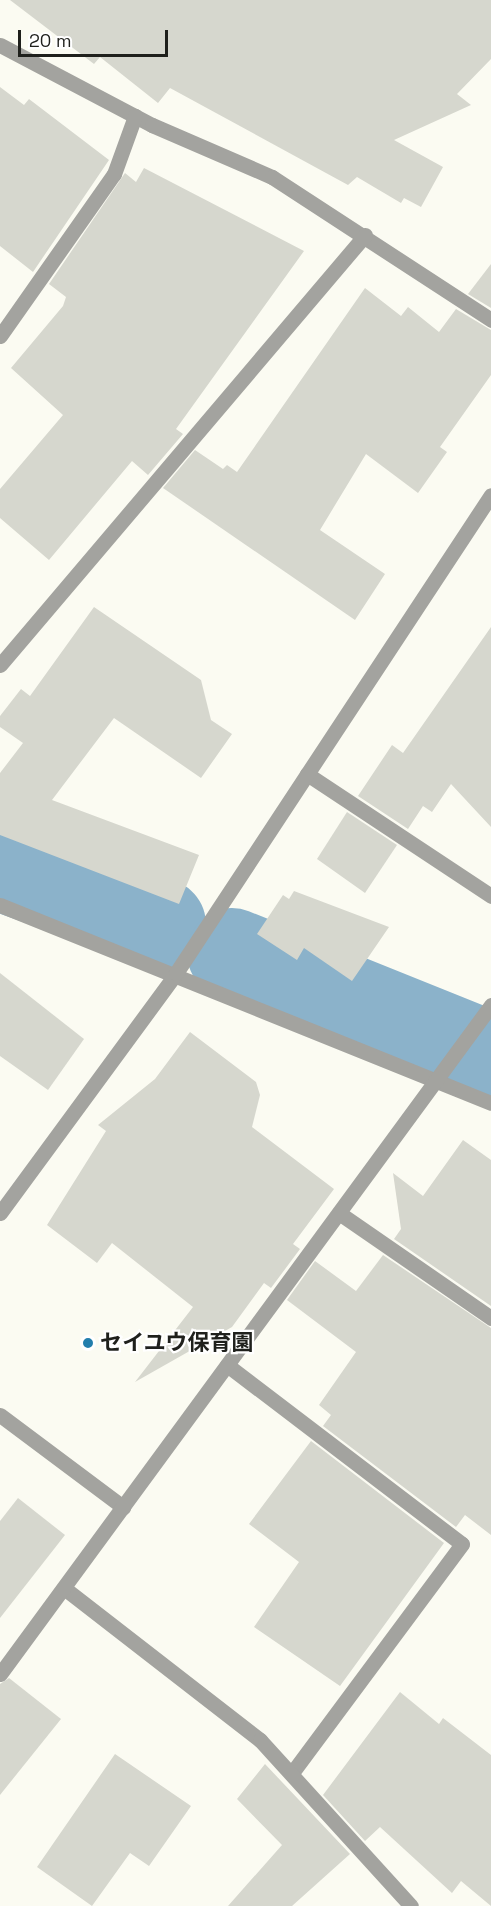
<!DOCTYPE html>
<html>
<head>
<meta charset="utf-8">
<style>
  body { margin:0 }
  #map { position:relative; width:491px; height:1906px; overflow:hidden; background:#fbfbf2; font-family:"Space Grotesk","Noto Sans JP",sans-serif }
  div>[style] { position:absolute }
  .river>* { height:90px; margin:-45px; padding:0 45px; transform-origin:45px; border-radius:45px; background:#8bb2ca }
  .building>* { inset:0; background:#d6d7ce }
  .minor>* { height:15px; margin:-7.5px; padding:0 7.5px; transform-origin:7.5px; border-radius:7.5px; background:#a3a39f }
  .tertiary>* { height:15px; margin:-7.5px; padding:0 7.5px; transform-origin:7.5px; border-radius:7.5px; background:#a3a39f }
  .dots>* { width:16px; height:16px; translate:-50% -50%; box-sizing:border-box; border:3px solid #fff; border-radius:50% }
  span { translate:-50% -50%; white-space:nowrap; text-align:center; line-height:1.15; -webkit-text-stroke:4.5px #fff; paint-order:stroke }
  .poi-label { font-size:22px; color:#1f201c; font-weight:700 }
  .left { translate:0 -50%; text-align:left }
  .scale { position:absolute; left:18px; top:30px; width:150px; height:27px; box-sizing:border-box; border:3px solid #1f201c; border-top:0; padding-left:8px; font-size:18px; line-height:21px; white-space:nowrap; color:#1f201c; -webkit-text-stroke:4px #fff; paint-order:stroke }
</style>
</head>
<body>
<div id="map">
  <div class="river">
    <div style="left:0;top:866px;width:171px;rotate:19.8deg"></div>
    <div style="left:232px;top:953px;width:279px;rotate:21.9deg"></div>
  </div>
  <div class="building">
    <div style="clip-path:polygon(10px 0,491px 0,491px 59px,457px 94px,471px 105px,394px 140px,443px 167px,421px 207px,404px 198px,401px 203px,357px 177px,348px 185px,170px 88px,158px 103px,100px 57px,94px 64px)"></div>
    <div style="clip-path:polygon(0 87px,24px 105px,29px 99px,109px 160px,33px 272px,0 246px)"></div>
    <div style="clip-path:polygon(144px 168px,304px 251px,176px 429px,183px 434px,148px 475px,132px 461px,49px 560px,0 518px,0 489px,63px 415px,11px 368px,63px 306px,66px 297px,49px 284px,125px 173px,136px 182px)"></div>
    <div style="clip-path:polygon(491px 264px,491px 308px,468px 294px)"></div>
    <div style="clip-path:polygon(365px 288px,401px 316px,408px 307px,439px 332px,456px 309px,491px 330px,491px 375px,440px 447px,447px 452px,418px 493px,366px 454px,320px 530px,385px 574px,355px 620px,163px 488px,195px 450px,223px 469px,227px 465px,237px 472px)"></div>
    <div style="clip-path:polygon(94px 607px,201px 680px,211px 720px,232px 734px,201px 778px,114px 718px,52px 800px,199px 855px,179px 904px,0 835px,0 773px,23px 743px,0 727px,0 716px,21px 689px,30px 696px)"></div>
    <div style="clip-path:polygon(491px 627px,491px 827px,451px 784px,432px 812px,423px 806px,408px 829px,358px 796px,392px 745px,403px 753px)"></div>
    <div style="clip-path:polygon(347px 812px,397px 845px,365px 893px,317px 859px)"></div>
    <div style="clip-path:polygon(294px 891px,389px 927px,352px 981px,304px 948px,297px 960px,257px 934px,283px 895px,289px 899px)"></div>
    <div style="clip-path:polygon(0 973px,84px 1039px,48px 1090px,0 1056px)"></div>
    <div style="clip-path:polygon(190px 1032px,256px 1082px,260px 1095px,252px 1127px,334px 1189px,293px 1244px,300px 1249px,271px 1288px,264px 1283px,232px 1327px,135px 1382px,193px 1307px,112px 1243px,97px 1263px,47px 1225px,106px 1131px,98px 1125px,155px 1079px)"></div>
    <div style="clip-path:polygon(463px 1140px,491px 1160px,491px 1306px,394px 1239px,401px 1229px,393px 1173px,423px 1196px)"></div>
    <div style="clip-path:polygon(383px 1255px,491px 1328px,491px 1535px,465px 1515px,456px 1527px,323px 1426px,331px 1415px,319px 1405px,356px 1352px,287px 1300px,315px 1261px,356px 1291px)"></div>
    <div style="clip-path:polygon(311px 1441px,444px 1543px,340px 1686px,254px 1627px,299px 1562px,249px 1524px)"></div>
    <div style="clip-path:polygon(18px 1498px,65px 1535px,0 1618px,0 1521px)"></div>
    <div style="clip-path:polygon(9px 1678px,61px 1719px,0 1795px,0 1684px)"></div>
    <div style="clip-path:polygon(400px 1692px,439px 1724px,443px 1718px,491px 1755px,491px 1906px,461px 1881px,452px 1893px,380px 1827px,365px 1841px,323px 1795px)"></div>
    <div style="clip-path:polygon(115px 1754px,191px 1806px,149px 1866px,130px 1853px,92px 1906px,37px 1867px)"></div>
    <div style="clip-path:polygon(265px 1764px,350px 1854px,292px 1906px,228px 1906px,282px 1845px,237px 1799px)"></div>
  </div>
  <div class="minor">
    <div style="left:0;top:45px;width:172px;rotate:27.8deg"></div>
    <div style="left:152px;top:125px;width:131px;rotate:23.4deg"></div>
    <div style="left:272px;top:177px;width:262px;rotate:33.1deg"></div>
    <div style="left:0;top:336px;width:198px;rotate:-54.9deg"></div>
    <div style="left:114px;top:174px;width:62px;rotate:-70.1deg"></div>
    <div style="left:0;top:665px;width:564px;rotate:-49.67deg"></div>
    <div style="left:307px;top:774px;width:221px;rotate:33.5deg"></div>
    <div style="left:0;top:905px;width:529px;rotate:21.96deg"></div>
    <div style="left:0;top:1213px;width:298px;rotate:-53.7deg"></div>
    <div style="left:339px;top:1213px;width:185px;rotate:34.6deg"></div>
    <div style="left:227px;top:1365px;width:295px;rotate:37.3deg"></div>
    <div style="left:462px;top:1544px;width:285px;rotate:126.6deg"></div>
    <div style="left:0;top:1415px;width:154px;rotate:36.8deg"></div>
    <div style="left:64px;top:1588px;width:248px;rotate:37.8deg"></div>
    <div style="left:260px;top:1740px;width:224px;rotate:47.7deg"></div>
    <div style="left:0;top:1674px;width:830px;rotate:-53.72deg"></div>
  </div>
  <div class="tertiary">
    <div style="left:176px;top:973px;width:572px;rotate:-56.62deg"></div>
  </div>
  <div class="dots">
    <div style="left:88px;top:1343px;background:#227eac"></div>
  </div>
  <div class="poi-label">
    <span class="left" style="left:100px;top:1343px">セイユウ保育園</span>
  </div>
  <div class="scale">20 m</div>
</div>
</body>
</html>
